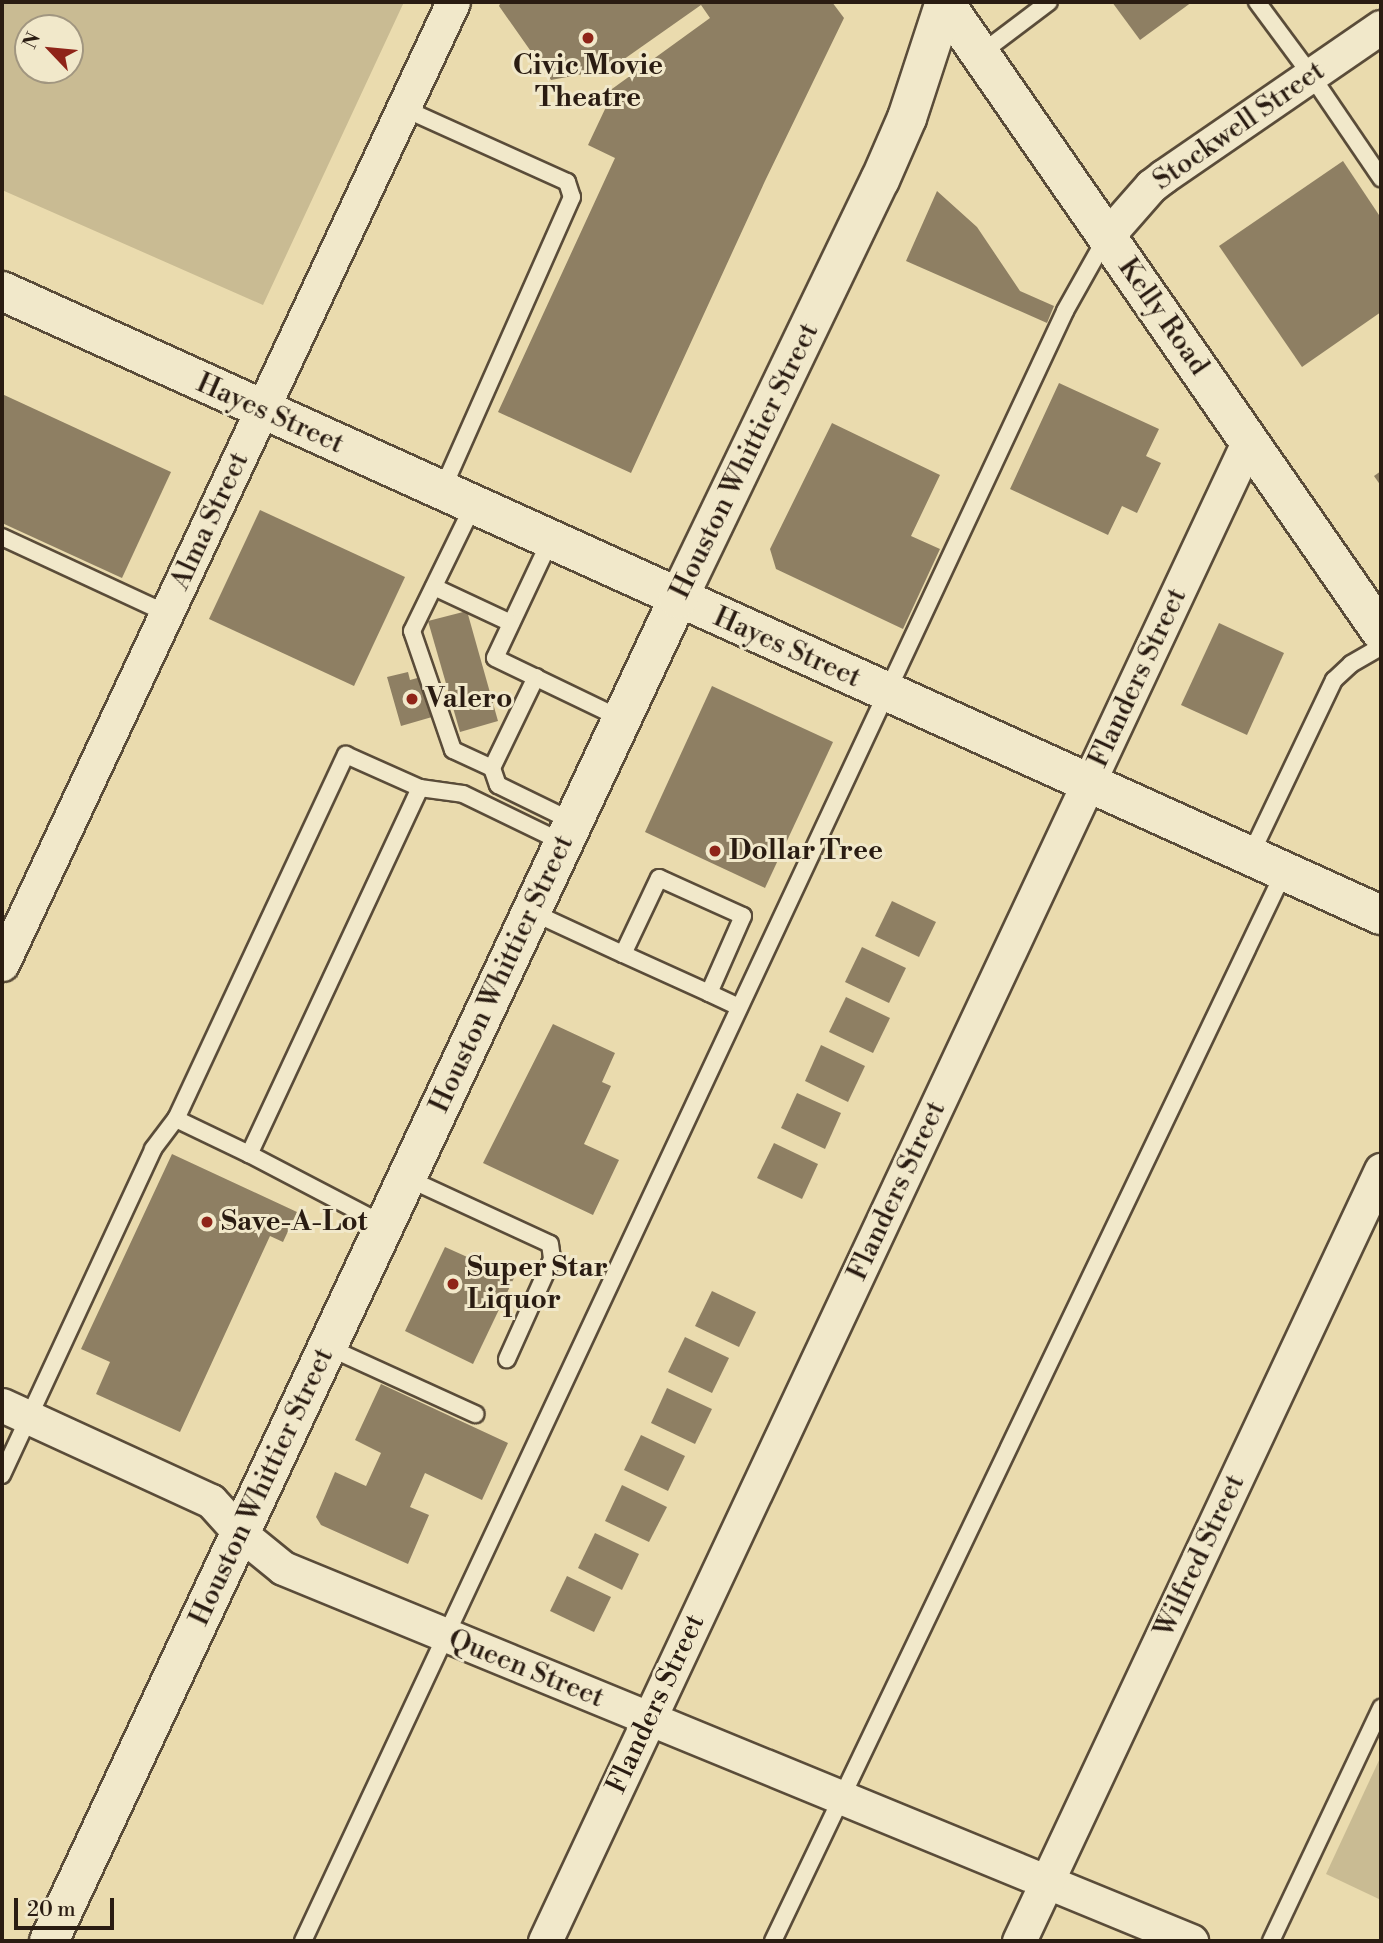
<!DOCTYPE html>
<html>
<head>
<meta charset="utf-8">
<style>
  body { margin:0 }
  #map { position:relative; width:1383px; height:1943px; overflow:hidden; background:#eadbae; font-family:"Libre Bodoni",serif }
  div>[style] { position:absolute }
  .green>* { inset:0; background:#c9bb93 }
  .building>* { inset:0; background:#8e7f63 }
  .roads { filter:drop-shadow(2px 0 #5a4c39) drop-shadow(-2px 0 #5a4c39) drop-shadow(0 2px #5a4c39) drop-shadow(0 -2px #5a4c39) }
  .lane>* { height:16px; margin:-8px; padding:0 8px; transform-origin:8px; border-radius:8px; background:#f1e8ca }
  .street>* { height:33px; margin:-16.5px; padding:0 16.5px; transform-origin:16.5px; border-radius:16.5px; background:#f1e8ca }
  .secondary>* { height:38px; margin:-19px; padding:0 19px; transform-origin:19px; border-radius:19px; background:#f1e8ca }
  .dots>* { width:19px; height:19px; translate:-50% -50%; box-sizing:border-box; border:4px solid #f1e8ca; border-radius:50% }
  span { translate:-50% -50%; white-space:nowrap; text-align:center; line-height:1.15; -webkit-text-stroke:6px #f1e8ca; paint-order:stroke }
  .poi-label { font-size:28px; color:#2a1c12; font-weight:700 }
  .left { translate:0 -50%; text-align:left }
  .street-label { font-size:28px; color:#2a1c12 }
  .frame { position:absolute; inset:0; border:4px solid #2a1c12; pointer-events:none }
  .north { position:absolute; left:14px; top:14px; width:70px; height:70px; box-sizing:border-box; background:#f1e8ca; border:2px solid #a19680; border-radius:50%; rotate:296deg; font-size:19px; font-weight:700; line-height:28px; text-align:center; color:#2a1c12 }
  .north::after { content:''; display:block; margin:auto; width:24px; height:32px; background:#8f2418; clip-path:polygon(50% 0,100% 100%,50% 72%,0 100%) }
  .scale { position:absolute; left:14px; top:1898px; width:100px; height:32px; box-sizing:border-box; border:4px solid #2a1c12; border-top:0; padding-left:9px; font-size:21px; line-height:24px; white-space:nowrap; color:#2a1c12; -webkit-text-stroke:5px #f1e8ca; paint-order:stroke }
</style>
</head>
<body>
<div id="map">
  <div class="green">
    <div style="clip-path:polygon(evenodd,4px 2px,404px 2px,263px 305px,2px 190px,4px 2px,28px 28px,70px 28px,70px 70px,28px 70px,28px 28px)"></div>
    <div style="clip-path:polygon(1381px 1756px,1381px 1900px,1326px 1874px)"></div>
  </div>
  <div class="building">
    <div style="clip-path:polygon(501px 2px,832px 2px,844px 18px,765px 181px,631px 473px,498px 412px,615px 158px,588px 145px,606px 107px,594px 102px,710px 18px,701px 5px,610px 69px,551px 80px,499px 6px)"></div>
    <div style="clip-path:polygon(1112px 2px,1192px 2px,1140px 40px)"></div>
    <div style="clip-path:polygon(1343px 161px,1381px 218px,1381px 312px,1302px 367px,1219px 246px)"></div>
    <div style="clip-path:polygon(937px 191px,977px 227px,1020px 291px,1054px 306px,1047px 323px,906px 261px)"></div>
    <div style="clip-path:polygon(1059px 383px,1159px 429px,1146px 456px,1161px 463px,1137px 513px,1122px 506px,1108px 535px,1010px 489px)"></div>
    <div style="clip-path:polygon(2px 394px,171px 472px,122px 578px,2px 523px)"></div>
    <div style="clip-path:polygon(832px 423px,940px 475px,911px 536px,940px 549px,903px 629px,776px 569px,770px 549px)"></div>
    <div style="clip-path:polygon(1381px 471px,1381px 486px,1374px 476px)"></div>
    <div style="clip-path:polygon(260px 510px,405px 577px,354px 686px,209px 619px)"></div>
    <div style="clip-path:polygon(467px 611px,498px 721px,460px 732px,428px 621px)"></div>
    <div style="clip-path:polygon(1219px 623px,1284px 653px,1247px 735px,1181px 705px)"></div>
    <div style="clip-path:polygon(408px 672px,410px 680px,421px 677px,432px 717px,401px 726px,387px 677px)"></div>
    <div style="clip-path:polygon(712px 686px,833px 742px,765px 888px,645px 832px)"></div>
    <div style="clip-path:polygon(892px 901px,936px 922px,919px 957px,875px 936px)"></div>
    <div style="clip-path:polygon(862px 947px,906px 968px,889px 1003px,845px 982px)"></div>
    <div style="clip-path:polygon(846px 997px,890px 1018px,873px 1053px,829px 1032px)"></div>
    <div style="clip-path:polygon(553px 1024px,615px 1053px,602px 1082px,611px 1086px,584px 1144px,619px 1160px,593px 1215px,483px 1163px)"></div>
    <div style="clip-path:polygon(821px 1045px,865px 1066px,848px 1102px,805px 1081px)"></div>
    <div style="clip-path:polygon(797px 1093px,841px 1113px,825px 1149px,781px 1128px)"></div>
    <div style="clip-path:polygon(774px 1143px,818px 1164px,802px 1199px,757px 1178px)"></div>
    <div style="clip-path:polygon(172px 1154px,297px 1212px,283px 1242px,270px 1236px,180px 1432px,96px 1394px,110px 1362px,81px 1349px)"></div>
    <div style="clip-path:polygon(445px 1247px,514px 1278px,473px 1364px,405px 1331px)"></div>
    <div style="clip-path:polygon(712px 1291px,756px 1312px,739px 1347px,695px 1326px)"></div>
    <div style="clip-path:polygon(685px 1337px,729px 1358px,712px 1393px,668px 1372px)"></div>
    <div style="clip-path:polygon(381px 1384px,508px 1443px,482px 1500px,425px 1473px,410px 1507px,429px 1515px,408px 1564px,321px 1525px,316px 1517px,335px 1472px,366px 1486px,381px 1453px,355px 1440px)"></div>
    <div style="clip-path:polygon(667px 1388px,712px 1409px,695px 1444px,651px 1423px)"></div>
    <div style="clip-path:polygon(641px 1435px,685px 1456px,668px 1491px,624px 1470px)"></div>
    <div style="clip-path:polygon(622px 1485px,667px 1507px,649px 1542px,605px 1521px)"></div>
    <div style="clip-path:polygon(595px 1533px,639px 1554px,622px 1590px,578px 1568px)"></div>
    <div style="clip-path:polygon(567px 1576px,611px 1597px,594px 1632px,550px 1611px)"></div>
  </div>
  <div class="roads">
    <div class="lane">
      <div style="left:1257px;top:2px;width:91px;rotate:53.5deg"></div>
      <div style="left:1311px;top:75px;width:125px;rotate:55.8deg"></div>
      <div style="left:980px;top:54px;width:86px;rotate:-37deg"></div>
      <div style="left:403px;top:108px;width:180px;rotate:24.3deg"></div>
      <div style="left:567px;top:182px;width:16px;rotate:72deg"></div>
      <div style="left:572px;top:197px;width:321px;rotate:113.9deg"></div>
      <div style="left:473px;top:506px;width:139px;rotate:116deg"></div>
      <div style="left:412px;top:631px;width:126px;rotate:71deg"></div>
      <div style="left:453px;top:750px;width:43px;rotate:24.8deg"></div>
      <div style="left:492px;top:768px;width:18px;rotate:71deg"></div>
      <div style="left:498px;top:785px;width:85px;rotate:26deg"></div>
      <div style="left:2px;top:537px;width:181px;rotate:24.9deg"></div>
      <div style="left:550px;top:541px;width:129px;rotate:115.2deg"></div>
      <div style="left:495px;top:658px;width:141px;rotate:25.7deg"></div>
      <div style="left:434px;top:587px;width:85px;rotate:25.1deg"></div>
      <div style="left:492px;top:768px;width:101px;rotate:-64.2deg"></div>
      <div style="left:420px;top:788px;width:43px;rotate:7.9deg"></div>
      <div style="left:463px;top:794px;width:112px;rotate:25.9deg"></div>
      <div style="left:1250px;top:856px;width:195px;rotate:-64.5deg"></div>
      <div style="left:1334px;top:680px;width:23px;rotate:-43deg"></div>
      <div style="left:1351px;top:664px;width:34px;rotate:-30deg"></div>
      <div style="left:532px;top:912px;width:100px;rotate:24.8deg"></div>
      <div style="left:623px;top:954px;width:94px;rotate:24.4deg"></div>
      <div style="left:709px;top:993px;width:84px;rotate:-66.2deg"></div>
      <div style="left:743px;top:916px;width:92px;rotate:-155.7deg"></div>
      <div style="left:659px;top:878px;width:84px;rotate:115.3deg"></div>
      <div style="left:709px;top:993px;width:33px;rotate:25deg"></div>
      <div style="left:176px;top:1119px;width:81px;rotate:25.6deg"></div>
      <div style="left:407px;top:1178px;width:157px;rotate:24.8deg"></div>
      <div style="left:550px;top:1244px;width:15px;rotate:82deg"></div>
      <div style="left:552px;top:1259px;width:110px;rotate:114.2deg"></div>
      <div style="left:328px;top:1347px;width:162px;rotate:24.5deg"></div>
      <div style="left:2px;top:1475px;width:359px;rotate:-65.1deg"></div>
      <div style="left:153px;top:1149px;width:38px;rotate:-53deg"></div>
      <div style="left:176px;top:1119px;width:402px;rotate:-65deg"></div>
      <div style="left:346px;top:755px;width:81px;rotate:24deg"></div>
      <div style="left:420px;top:788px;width:404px;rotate:115deg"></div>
      <div style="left:249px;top:1154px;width:153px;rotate:27.6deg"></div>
      <div style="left:303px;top:1941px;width:1799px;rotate:-64.94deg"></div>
      <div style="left:1065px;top:311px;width:84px;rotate:-60.7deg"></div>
      <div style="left:773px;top:1941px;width:1185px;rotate:-64.45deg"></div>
      <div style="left:1271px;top:1941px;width:258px;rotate:-64.7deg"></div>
    </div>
    <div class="street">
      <div style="left:1107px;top:236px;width:67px;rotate:-48.7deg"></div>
      <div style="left:1151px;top:186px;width:16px;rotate:-38deg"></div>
      <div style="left:1164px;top:176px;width:263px;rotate:-34.5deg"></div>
      <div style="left:2px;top:964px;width:1062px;rotate:-64.88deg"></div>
      <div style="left:2px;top:1405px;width:230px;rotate:24.7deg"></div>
      <div style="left:211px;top:1501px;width:43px;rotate:47.8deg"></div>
      <div style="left:240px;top:1533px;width:55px;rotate:39.1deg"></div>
      <div style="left:283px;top:1568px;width:982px;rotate:22.33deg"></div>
      <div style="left:545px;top:1941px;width:1658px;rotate:-64.87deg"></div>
      <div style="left:1019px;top:1941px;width:852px;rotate:-64.85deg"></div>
    </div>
    <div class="secondary">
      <div style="left:944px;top:2px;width:767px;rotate:55.25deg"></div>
      <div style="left:2px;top:291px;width:1514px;rotate:24.35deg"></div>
      <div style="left:49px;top:1941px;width:1482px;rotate:-64.89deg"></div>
      <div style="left:678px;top:599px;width:465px;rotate:-64.3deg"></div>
      <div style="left:880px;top:180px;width:68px;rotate:-66.5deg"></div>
      <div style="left:907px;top:118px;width:122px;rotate:-71.9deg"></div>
    </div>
  </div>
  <div class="dots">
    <div style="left:588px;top:38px;background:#8f2418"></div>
    <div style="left:412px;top:699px;background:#8f2418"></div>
    <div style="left:715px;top:851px;background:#8f2418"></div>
    <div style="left:207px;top:1222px;background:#8f2418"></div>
    <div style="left:453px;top:1284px;background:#8f2418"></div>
  </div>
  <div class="poi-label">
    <span style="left:588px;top:82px">Civic Movie<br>Theatre</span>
    <span class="left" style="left:426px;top:699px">Valero</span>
    <span class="left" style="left:729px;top:851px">Dollar Tree</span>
    <span class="left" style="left:221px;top:1222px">Save-A-Lot</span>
    <span class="left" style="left:467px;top:1284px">Super Star<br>Liquor</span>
  </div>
  <div class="street-label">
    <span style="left:1239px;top:126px;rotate:-35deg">Stockwell Street</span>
    <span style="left:1163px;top:317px;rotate:55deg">Kelly Road</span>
    <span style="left:270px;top:414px;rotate:24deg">Hayes Street</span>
    <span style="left:745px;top:461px;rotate:-64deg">Houston Whittier Street</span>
    <span style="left:210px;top:521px;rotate:-65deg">Alma Street</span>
    <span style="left:787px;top:648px;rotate:24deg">Hayes Street</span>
    <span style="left:1138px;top:678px;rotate:-65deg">Flanders Street</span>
    <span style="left:502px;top:974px;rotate:-65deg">Houston Whittier Street</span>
    <span style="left:897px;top:1191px;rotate:-65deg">Flanders Street</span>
    <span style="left:262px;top:1487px;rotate:-65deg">Houston Whittier Street</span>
    <span style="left:1200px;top:1556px;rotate:-65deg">Wilfred Street</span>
    <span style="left:526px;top:1669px;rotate:22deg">Queen Street</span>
    <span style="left:656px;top:1704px;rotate:-65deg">Flanders Street</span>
  </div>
  <div class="frame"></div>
  <div class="north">N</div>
  <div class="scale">20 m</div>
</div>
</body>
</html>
